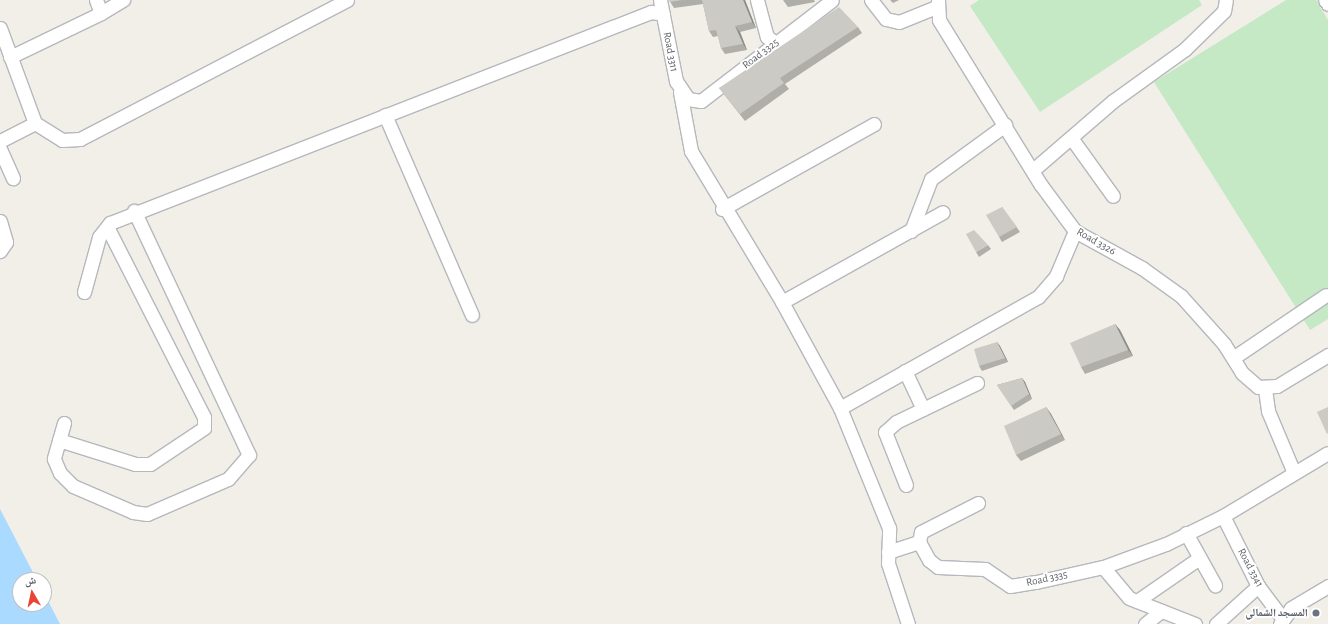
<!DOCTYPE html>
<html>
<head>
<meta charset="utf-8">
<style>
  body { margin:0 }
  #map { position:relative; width:1328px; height:624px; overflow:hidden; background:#f1efe8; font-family:"Alegreya Sans","Noto Naskh Arabic",sans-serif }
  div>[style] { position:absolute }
  .green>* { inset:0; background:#c5e8c5 }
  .water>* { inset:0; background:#aadaff }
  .roads { filter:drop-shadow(1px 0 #b5b8bc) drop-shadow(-1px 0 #b5b8bc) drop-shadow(0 1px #b5b8bc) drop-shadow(0 -1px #b5b8bc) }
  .minor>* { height:13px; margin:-6.5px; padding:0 6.5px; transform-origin:6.5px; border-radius:6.5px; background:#fff }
  .wall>* { inset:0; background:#afaea9 }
  .shaded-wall>* { inset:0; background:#8f8d8a }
  .building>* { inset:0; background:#cccac5 }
  .dots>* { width:11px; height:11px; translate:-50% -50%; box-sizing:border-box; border:2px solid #fff; border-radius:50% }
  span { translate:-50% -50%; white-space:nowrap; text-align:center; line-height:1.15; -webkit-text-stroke:3.5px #fff; paint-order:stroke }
  .street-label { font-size:11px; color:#5f6368 }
  .worship-label { font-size:11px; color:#5b616d; font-weight:700 }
  .right { translate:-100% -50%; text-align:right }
  .north { position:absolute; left:12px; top:572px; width:40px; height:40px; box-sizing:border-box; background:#fff; border:1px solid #bfc1c3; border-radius:50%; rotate:351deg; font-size:11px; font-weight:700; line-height:16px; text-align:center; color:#5f6368 }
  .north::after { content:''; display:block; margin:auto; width:14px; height:18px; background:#ea4335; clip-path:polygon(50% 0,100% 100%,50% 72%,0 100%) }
</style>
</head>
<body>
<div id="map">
  <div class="green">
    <div style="clip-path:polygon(979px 0,1199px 0,1202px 5px,1040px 112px,970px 6px)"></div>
    <div style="clip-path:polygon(1286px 0,1316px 0,1328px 20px,1328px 319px,1310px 330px,1154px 82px)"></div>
  </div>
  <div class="water">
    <div style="clip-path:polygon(0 509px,37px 580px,20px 580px,20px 604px,44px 604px,44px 593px,60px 624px,0 624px)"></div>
  </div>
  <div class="roads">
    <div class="minor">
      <div style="left:660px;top:0;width:83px;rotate:78.8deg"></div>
      <div style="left:676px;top:81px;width:22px;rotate:56deg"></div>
      <div style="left:688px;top:99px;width:13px;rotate:9deg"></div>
      <div style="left:701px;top:101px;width:165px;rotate:-37.6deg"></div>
      <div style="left:757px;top:0;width:38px;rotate:75deg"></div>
      <div style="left:767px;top:37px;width:11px;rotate:34deg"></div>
      <div style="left:871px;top:0;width:24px;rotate:52deg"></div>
      <div style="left:886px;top:19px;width:13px;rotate:13deg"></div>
      <div style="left:899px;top:22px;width:40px;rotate:-22deg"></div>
      <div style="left:938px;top:0;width:20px;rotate:87deg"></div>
      <div style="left:939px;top:20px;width:194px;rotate:58.3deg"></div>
      <div style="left:1041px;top:185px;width:57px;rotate:53.5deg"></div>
      <div style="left:1075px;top:231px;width:77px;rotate:28.9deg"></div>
      <div style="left:1142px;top:268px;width:48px;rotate:35.7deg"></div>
      <div style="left:1181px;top:296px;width:64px;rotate:48.1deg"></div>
      <div style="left:1224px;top:344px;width:34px;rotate:58deg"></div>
      <div style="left:1242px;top:373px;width:21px;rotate:41deg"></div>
      <div style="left:1258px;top:387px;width:19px;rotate:-3deg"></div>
      <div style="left:1277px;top:386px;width:60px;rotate:-31.3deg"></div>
      <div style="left:1325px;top:0;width:5px;rotate:53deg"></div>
      <div style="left:101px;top:13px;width:26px;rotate:-31deg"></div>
      <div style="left:0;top:28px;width:101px;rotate:69.8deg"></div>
      <div style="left:35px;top:123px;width:32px;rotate:32deg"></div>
      <div style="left:62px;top:140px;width:18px;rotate:-3deg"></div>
      <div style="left:80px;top:139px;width:301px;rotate:-27.5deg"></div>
      <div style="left:10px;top:57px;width:101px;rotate:-25.8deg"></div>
      <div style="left:101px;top:13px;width:14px;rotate:-111deg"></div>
      <div style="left:680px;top:92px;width:60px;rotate:79.4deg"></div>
      <div style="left:691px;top:151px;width:176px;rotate:58.9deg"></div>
      <div style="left:782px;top:302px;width:121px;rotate:61.3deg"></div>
      <div style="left:385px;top:115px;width:218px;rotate:66.5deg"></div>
      <div style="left:1072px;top:139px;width:70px;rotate:54.3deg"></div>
      <div style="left:0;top:141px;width:39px;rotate:-27deg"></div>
      <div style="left:0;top:149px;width:32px;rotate:66deg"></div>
      <div style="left:1033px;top:170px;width:106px;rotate:-40.8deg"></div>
      <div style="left:1113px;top:101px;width:89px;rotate:-35.8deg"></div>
      <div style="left:1185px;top:49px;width:54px;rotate:-44.3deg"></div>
      <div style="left:1224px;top:11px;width:11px;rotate:-80deg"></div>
      <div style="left:722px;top:209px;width:174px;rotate:-29.2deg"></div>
      <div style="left:0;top:221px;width:22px;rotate:74deg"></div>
      <div style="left:6px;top:242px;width:11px;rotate:124deg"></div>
      <div style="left:911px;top:231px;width:56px;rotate:-69deg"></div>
      <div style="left:931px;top:179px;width:92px;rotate:-36.1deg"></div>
      <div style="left:84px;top:292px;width:57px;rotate:-74.7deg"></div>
      <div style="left:99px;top:237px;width:18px;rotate:-52deg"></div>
      <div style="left:110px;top:223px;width:581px;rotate:-21.31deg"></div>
      <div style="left:651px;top:12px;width:12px;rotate:9deg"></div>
      <div style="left:782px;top:302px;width:184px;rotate:-29.2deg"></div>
      <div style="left:1233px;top:358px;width:112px;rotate:-34.1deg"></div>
      <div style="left:905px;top:371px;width:42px;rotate:64.7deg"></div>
      <div style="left:1265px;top:389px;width:22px;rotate:82deg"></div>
      <div style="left:1268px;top:411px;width:67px;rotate:67.2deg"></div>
      <div style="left:64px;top:423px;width:37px;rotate:106deg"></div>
      <div style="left:54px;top:459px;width:15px;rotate:67deg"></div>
      <div style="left:60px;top:473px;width:18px;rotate:45deg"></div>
      <div style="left:73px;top:486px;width:65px;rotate:23.4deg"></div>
      <div style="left:133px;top:512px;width:14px;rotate:8deg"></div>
      <div style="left:147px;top:514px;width:88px;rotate:-23.4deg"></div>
      <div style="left:228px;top:479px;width:32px;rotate:-49deg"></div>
      <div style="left:249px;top:455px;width:270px;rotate:-115.2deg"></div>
      <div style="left:59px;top:440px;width:80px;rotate:17.5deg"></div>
      <div style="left:135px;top:464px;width:15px"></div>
      <div style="left:150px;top:464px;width:65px;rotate:-33.7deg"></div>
      <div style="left:204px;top:428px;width:11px;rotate:-90deg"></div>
      <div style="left:204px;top:417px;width:213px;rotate:-117deg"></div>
      <div style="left:906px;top:485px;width:57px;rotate:-111.6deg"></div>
      <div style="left:885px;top:432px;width:15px;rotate:-42deg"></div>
      <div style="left:896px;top:422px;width:90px;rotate:-25.7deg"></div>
      <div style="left:1223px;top:516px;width:78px;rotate:63.4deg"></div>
      <div style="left:1258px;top:586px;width:40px;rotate:53deg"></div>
      <div style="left:1186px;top:533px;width:60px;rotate:60.9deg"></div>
      <div style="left:919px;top:542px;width:10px;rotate:-79deg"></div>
      <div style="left:921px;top:532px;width:64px;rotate:-27deg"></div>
      <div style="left:888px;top:552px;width:33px;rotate:-18deg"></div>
      <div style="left:919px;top:542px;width:21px;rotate:61deg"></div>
      <div style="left:929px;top:560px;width:11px;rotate:38deg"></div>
      <div style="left:938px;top:567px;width:47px;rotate:2.4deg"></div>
      <div style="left:985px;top:569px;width:30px;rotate:34deg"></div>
      <div style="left:1010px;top:586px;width:26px;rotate:-9deg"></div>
      <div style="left:1036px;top:582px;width:69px;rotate:-12.6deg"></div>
      <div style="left:1103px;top:567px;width:67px;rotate:-20.1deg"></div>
      <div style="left:1166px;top:544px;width:64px;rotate:-26.2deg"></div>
      <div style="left:1223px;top:516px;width:122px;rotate:-31deg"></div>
      <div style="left:1103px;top:567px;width:40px;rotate:50deg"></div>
      <div style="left:1129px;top:598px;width:71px;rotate:21.5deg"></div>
      <div style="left:1137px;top:601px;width:75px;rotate:-34.7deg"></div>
      <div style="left:908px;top:624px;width:64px;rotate:-108.2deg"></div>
      <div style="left:888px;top:563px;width:35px;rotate:-88deg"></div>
      <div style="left:889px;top:528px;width:130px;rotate:-112.2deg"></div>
      <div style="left:840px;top:408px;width:227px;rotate:-29.3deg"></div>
      <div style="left:1038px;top:297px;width:28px;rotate:-49deg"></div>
      <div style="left:1056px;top:276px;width:49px;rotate:-67.1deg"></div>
      <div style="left:1145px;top:624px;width:21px;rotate:-39deg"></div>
      <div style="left:1216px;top:624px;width:57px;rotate:-42.1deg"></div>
      <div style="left:1280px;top:624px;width:19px;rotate:-55deg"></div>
      <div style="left:1291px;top:608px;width:43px;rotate:-30.7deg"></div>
    </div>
  </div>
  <div class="wall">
    <div style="clip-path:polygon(669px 0,745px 0,756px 28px,740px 32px,747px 50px,725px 54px,721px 48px,718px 36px,713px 37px,709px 31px,703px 4px,674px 8px)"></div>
    <div style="clip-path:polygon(783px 0,814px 0,815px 2px,788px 7px)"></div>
    <div style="clip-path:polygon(890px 0,899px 0,893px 3px)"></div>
    <div style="clip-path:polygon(858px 27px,862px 33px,785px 84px,789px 89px,745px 121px,719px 88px)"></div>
    <div style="clip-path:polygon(1002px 207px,1020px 232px,1002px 242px,999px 237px)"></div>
    <div style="clip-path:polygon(988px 245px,991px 249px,979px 257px,976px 252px)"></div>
    <div style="clip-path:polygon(1115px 324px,1120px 330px,1133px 356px,1085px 374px,1081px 367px)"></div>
    <div style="clip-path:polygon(997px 342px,1000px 346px,1008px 362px,982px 371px,979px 366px)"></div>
    <div style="clip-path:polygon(1022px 378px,1025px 382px,1032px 399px,1014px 410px,997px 385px)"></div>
    <div style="clip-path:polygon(1046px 407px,1051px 414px,1065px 440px,1021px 461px,1016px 455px)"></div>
  </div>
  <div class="shaded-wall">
    <div style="clip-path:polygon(743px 0,745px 0,756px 28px,752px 22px)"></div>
    <div style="clip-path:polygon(735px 26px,740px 32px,747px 50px,743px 44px)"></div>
    <div style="clip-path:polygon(1115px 324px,1120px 330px,1133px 356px,1128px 350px)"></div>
    <div style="clip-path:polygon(997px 342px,1000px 346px,1008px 362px,1005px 358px)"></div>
    <div style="clip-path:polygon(1022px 378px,1025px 382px,1032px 399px,1029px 394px)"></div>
    <div style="clip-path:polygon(1046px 407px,1051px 414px,1065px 440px,1061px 434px)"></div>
  </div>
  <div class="building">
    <div style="clip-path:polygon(669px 0,682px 0,670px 2px)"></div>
    <div style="clip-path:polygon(702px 0,743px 0,752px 22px,735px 26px,743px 44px,721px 48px,716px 30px,709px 31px)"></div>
    <div style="clip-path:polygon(839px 7px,858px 27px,780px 78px,784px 83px,740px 114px,719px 88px)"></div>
    <div style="clip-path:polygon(1002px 207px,1017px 227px,999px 237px,986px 215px)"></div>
    <div style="clip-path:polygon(974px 230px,988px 245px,976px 252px,966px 234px)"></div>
    <div style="clip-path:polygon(1115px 324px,1128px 350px,1081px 367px,1070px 343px)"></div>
    <div style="clip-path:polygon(997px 342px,1005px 358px,979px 366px,974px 349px)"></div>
    <div style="clip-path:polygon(1022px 378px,1029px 394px,1011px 406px,997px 385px)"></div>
    <div style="clip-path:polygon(1046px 407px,1061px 434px,1016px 455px,1004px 426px)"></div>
    <div style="clip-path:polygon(1328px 407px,1328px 433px,1327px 434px,1317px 412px)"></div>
  </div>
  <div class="dots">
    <div style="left:1316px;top:613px;background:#6b7280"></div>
  </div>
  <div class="street-label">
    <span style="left:670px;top:52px;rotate:79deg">Road 3311</span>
    <span style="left:761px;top:54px;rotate:-37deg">Road 3325</span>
    <span style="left:1096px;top:242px;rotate:30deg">Road 3326</span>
    <span style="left:1250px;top:568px;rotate:62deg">Road 3341</span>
    <span style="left:1047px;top:579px;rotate:-12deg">Road 3335</span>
  </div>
  <div class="worship-label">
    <span class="right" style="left:1308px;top:613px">المسجد الشمالي</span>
  </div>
  <div class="north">ش</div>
</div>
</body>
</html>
